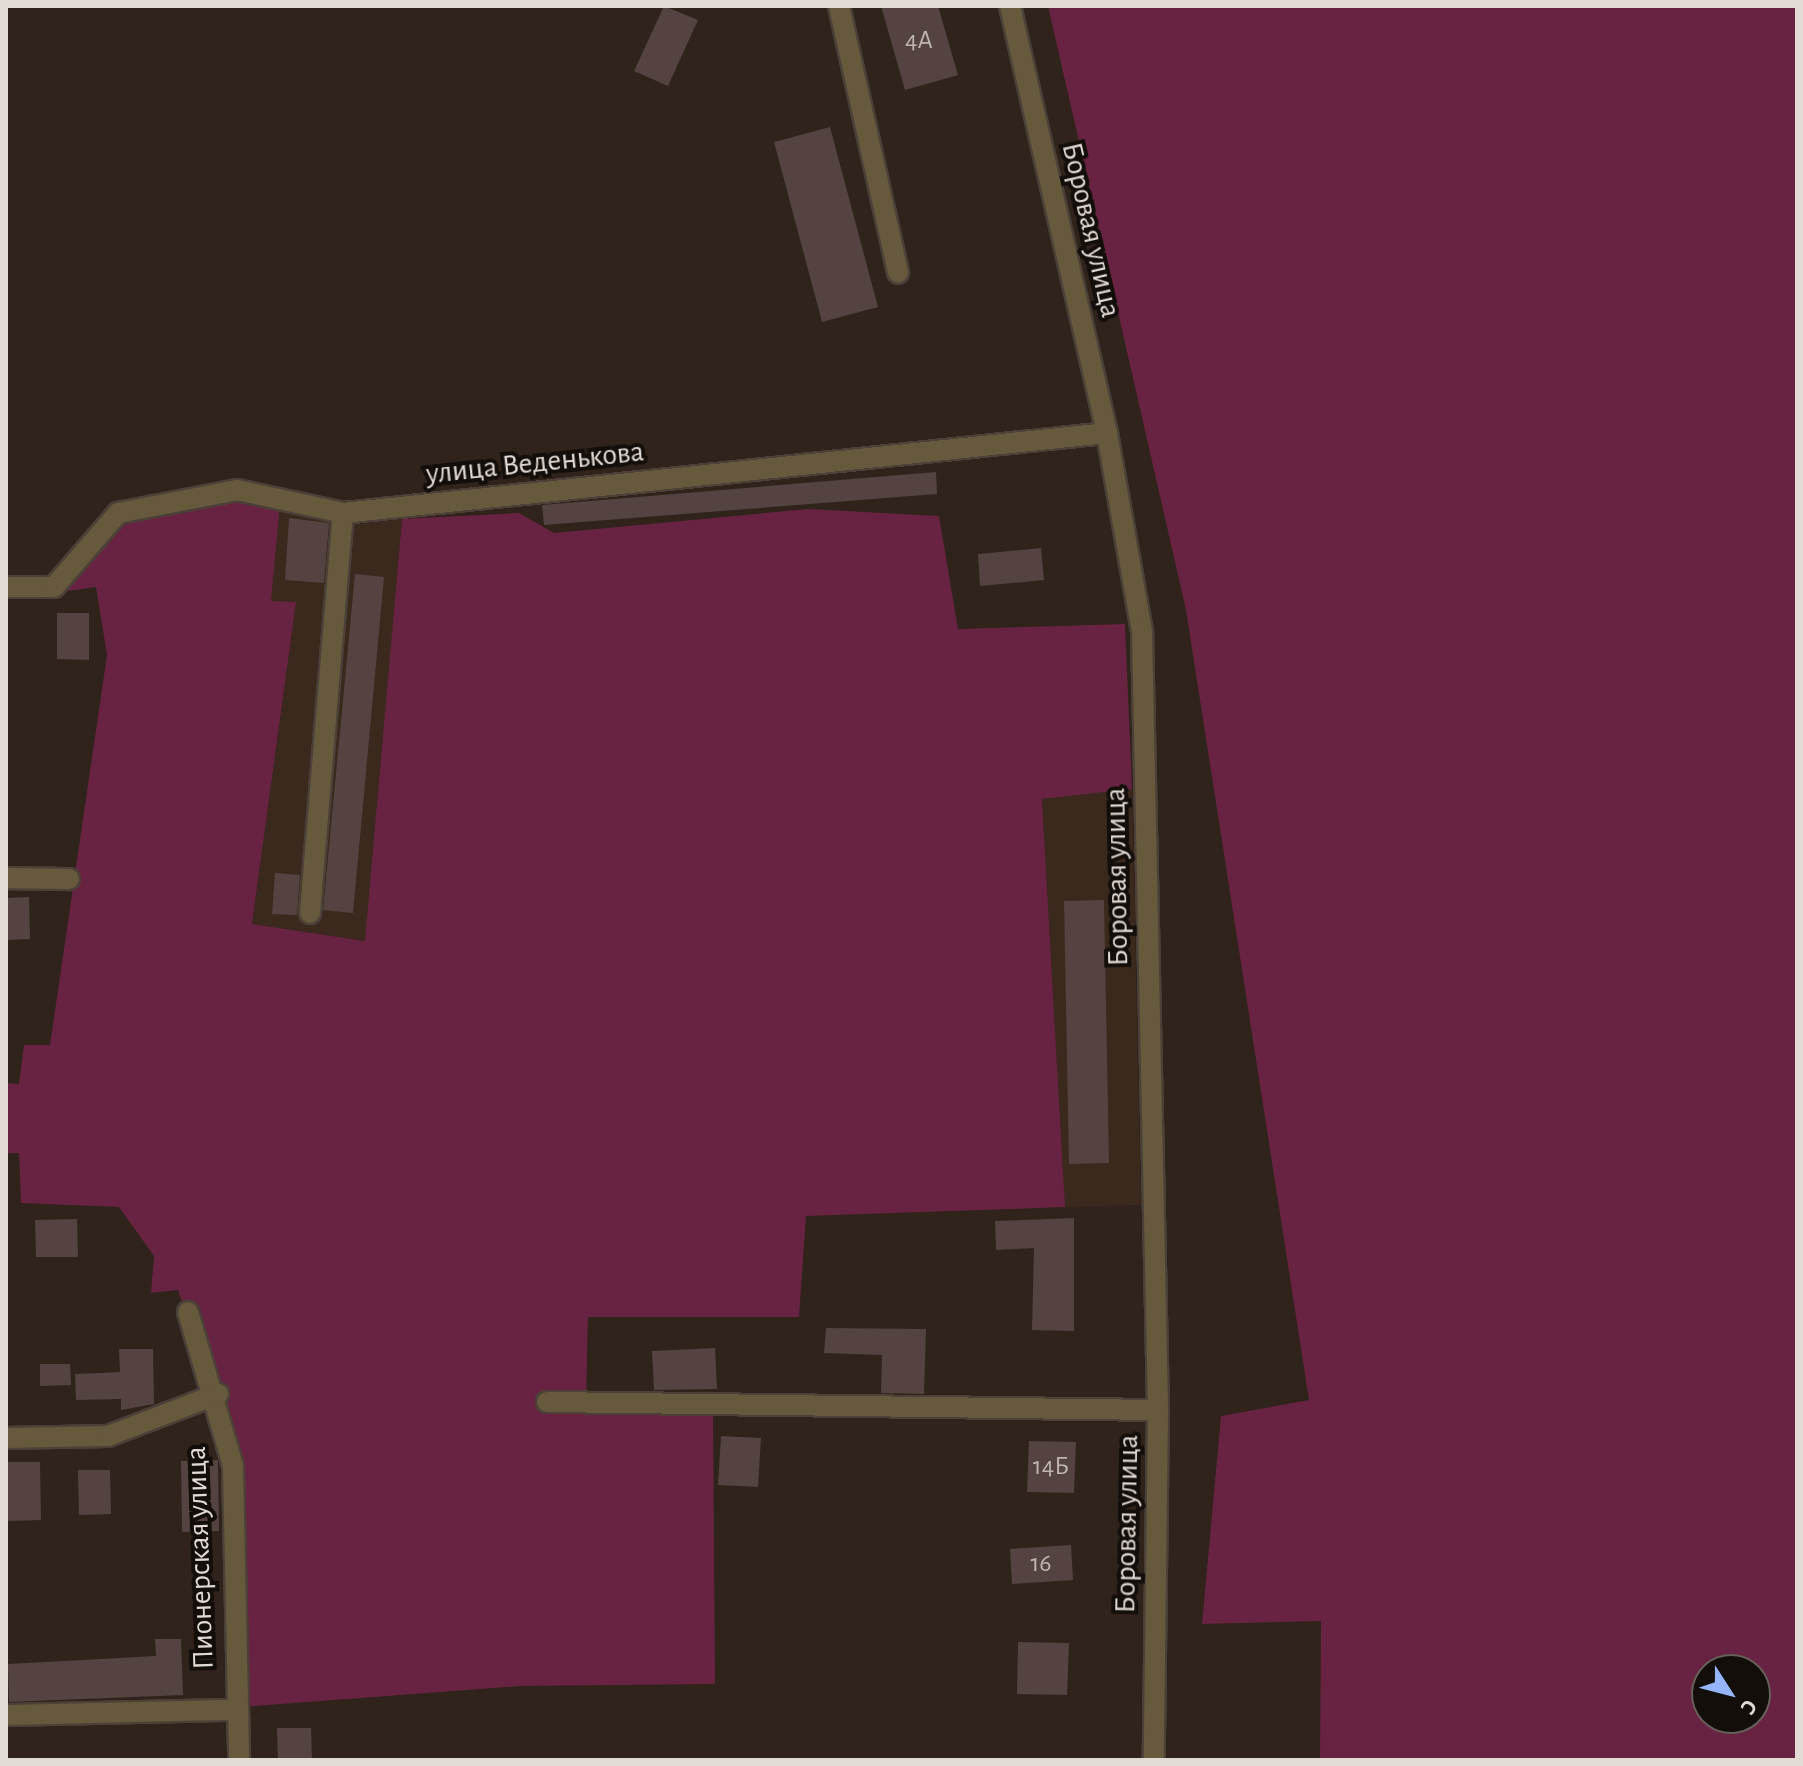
<!DOCTYPE html>
<html>
<head>
<meta charset="utf-8">
<style>
  body { margin:0 }
  #map { position:relative; width:1803px; height:1766px; overflow:hidden; background:#2f231b; font-family:"Alegreya Sans",sans-serif }
  div>[style] { position:absolute }
  .built>* { inset:0; background:#3b291d }
  .green>* { inset:0; background:#682342 }
  .building>* { inset:0; background:#544341 }
  .roads { filter:drop-shadow(2px 0 #4c4039) drop-shadow(-2px 0 #4c4039) drop-shadow(0 2px #4c4039) drop-shadow(0 -2px #4c4039) }
  .minor>* { height:20px; margin:-10px; padding:0 10px; transform-origin:10px; border-radius:10px; background:#67593b }
  span { translate:-50% -50%; white-space:nowrap; text-align:center; line-height:1.15; -webkit-text-stroke:8px #130e0a; paint-order:stroke }
  .number-label { font-size:26px; color:#beb4b0 }
  .number-label span { -webkit-text-stroke-width:0 }
  .street-label { font-size:30px; color:#e2dad5 }
  .frame { position:absolute; inset:0; border:8px solid #e2dad5; pointer-events:none }
  .north { position:absolute; left:1691px; top:1654px; width:80px; height:80px; box-sizing:border-box; background:#130e0a; border:2px solid #66605b; border-radius:50%; rotate:126deg; font-size:22px; font-weight:700; line-height:32px; text-align:center; color:#e2dad5 }
  .north::after { content:''; display:block; margin:auto; width:28px; height:36px; background:#95b6fd; clip-path:polygon(50% 0,100% 100%,50% 72%,0 100%) }
</style>
</head>
<body>
<div id="map">
  <div class="built">
    <div style="clip-path:polygon(280px 505px,358px 524px,402px 519px,366px 941px,252px 924px,296px 603px,271px 602px)"></div>
    <div style="clip-path:polygon(1132px 789px,1141px 1205px,1065px 1207px,1042px 799px)"></div>
  </div>
  <div class="green">
    <div style="clip-path:polygon(evenodd,1048px 6px,1797px 6px,1797px 1760px,1320px 1760px,1321px 1621px,1202px 1624px,1221px 1416px,1309px 1400px,1186px 610px,1048px 6px,1707px 1670px,1755px 1670px,1755px 1718px,1707px 1718px,1707px 1670px)"></div>
    <div style="clip-path:polygon(233px 498px,280px 505px,271px 601px,296px 602px,252px 924px,365px 941px,402px 519px,519px 513px,554px 533px,808px 509px,939px 516px,958px 629px,1125px 624px,1132px 789px,1042px 799px,1065px 1207px,806px 1216px,799px 1317px,588px 1317px,586px 1399px,713px 1412px,715px 1684px,520px 1686px,240px 1707px,239px 1469px,178px 1290px,151px 1293px,154px 1256px,119px 1207px,21px 1203px,19px 1153px,6px 1153px,6px 1083px,19px 1084px,24px 1045px,50px 1045px,107px 655px,96px 587px,54px 593px,123px 518px)"></div>
  </div>
  <div class="building">
    <div style="clip-path:polygon(664px 6px,698px 20px,668px 86px,634px 71px)"></div>
    <div style="clip-path:polygon(881px 6px,938px 6px,958px 75px,905px 90px)"></div>
    <div style="clip-path:polygon(830px 127px,878px 307px,822px 322px,774px 142px)"></div>
    <div style="clip-path:polygon(936px 472px,937px 494px,544px 525px,542px 505px)"></div>
    <div style="clip-path:polygon(289px 518px,329px 523px,324px 583px,285px 580px)"></div>
    <div style="clip-path:polygon(1041px 548px,1044px 580px,980px 586px,978px 554px)"></div>
    <div style="clip-path:polygon(355px 574px,384px 577px,353px 913px,323px 910px)"></div>
    <div style="clip-path:polygon(57px 613px,89px 613px,89px 660px,57px 659px)"></div>
    <div style="clip-path:polygon(275px 873px,300px 875px,297px 915px,272px 914px)"></div>
    <div style="clip-path:polygon(29px 897px,30px 939px,6px 940px,6px 898px)"></div>
    <div style="clip-path:polygon(1104px 900px,1109px 1163px,1069px 1164px,1064px 901px)"></div>
    <div style="clip-path:polygon(1074px 1218px,1074px 1331px,1032px 1330px,1034px 1248px,996px 1250px,995px 1221px)"></div>
    <div style="clip-path:polygon(77px 1219px,78px 1257px,36px 1257px,35px 1220px)"></div>
    <div style="clip-path:polygon(826px 1328px,926px 1329px,924px 1394px,881px 1393px,882px 1355px,824px 1353px)"></div>
    <div style="clip-path:polygon(715px 1348px,717px 1389px,654px 1390px,652px 1351px)"></div>
    <div style="clip-path:polygon(119px 1349px,153px 1349px,154px 1404px,121px 1410px,121px 1399px,76px 1400px,75px 1374px,120px 1372px)"></div>
    <div style="clip-path:polygon(40px 1364px,70px 1364px,71px 1385px,40px 1386px)"></div>
    <div style="clip-path:polygon(721px 1436px,761px 1438px,758px 1487px,718px 1485px)"></div>
    <div style="clip-path:polygon(1029px 1441px,1076px 1442px,1074px 1493px,1027px 1492px)"></div>
    <div style="clip-path:polygon(218px 1460px,219px 1531px,182px 1532px,181px 1461px)"></div>
    <div style="clip-path:polygon(6px 1462px,40px 1462px,41px 1520px,6px 1521px)"></div>
    <div style="clip-path:polygon(78px 1470px,110px 1470px,111px 1514px,79px 1515px)"></div>
    <div style="clip-path:polygon(1071px 1545px,1073px 1580px,1012px 1584px,1010px 1549px)"></div>
    <div style="clip-path:polygon(155px 1639px,181px 1639px,183px 1695px,9px 1702px,8px 1664px,156px 1656px)"></div>
    <div style="clip-path:polygon(1018px 1642px,1069px 1643px,1067px 1695px,1017px 1694px)"></div>
    <div style="clip-path:polygon(277px 1728px,311px 1728px,312px 1760px,278px 1760px)"></div>
  </div>
  <div class="roads">
    <div class="minor">
      <div style="left:839px;top:6px;width:273px;rotate:77.5deg"></div>
      <div style="left:1010px;top:6px;width:438px;rotate:77.2deg"></div>
      <div style="left:1107px;top:433px;width:202px;rotate:80deg"></div>
      <div style="left:1142px;top:632px;width:778px;rotate:88.82deg"></div>
      <div style="left:1158px;top:1410px;width:350px;rotate:90.7deg"></div>
      <div style="left:6px;top:587px;width:48px"></div>
      <div style="left:54px;top:587px;width:98px;rotate:-49.1deg"></div>
      <div style="left:118px;top:513px;width:121px;rotate:-10.9deg"></div>
      <div style="left:237px;top:490px;width:108px;rotate:12.2deg"></div>
      <div style="left:343px;top:513px;width:768px;rotate:-5.98deg"></div>
      <div style="left:6px;top:878px;width:63px;rotate:0.9deg"></div>
      <div style="left:310px;top:913px;width:401px;rotate:-85.3deg"></div>
      <div style="left:188px;top:1312px;width:160px;rotate:73.7deg"></div>
      <div style="left:233px;top:1466px;width:294px;rotate:88.8deg"></div>
      <div style="left:547px;top:1402px;width:611px;rotate:0.75deg"></div>
      <div style="left:6px;top:1438px;width:102px;rotate:-1.1deg"></div>
      <div style="left:108px;top:1436px;width:118px;rotate:-20.9deg"></div>
      <div style="left:6px;top:1715px;width:229px;rotate:-1.3deg"></div>
    </div>
  </div>
  <div class="number-label">
    <span style="left:919px;top:41px">4А</span>
    <span style="left:1051px;top:1467px">14Б</span>
    <span style="left:1041px;top:1564px">16</span>
  </div>
  <div class="street-label">
    <span style="left:1091px;top:230px;rotate:77deg">Боровая улица</span>
    <span style="left:535px;top:463px;rotate:-6deg">улица Веденькова</span>
    <span style="left:1117px;top:877px;rotate:-91deg">Боровая улица</span>
    <span style="left:1127px;top:1524px;rotate:-89deg">Боровая улица</span>
    <span style="left:200px;top:1558px;rotate:-92deg">Пионерская улица</span>
  </div>
  <div class="frame"></div>
  <div class="north">С</div>
</div>
</body>
</html>
